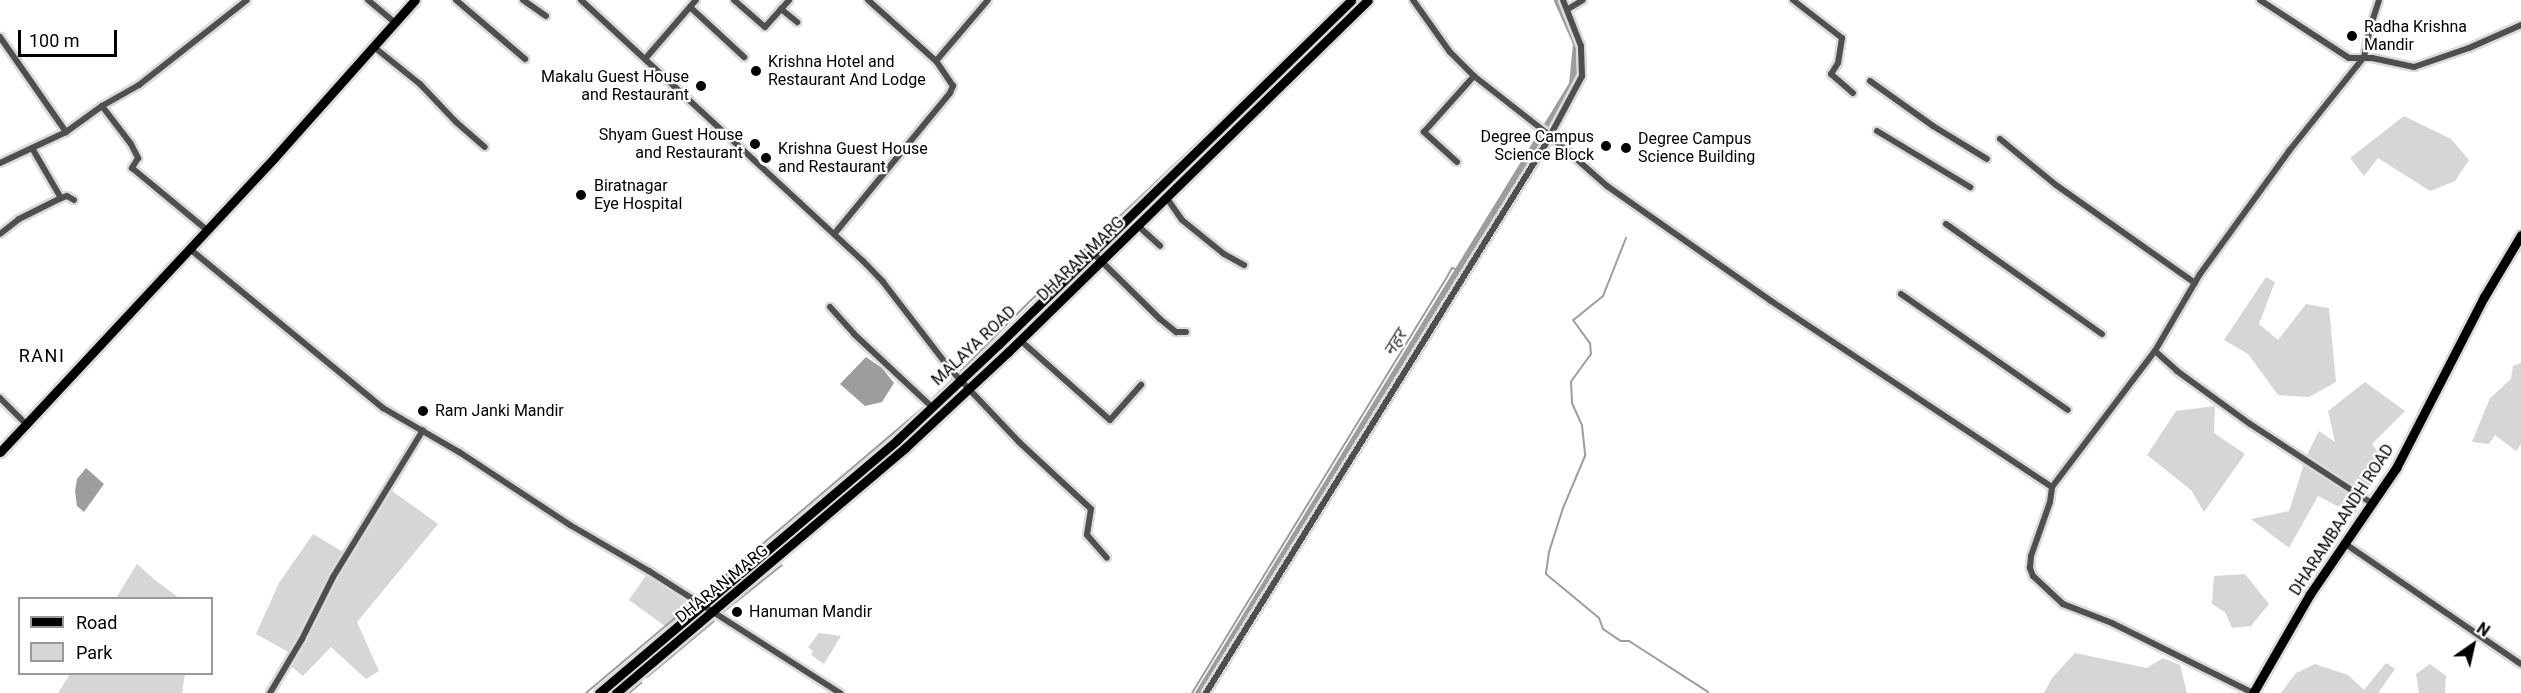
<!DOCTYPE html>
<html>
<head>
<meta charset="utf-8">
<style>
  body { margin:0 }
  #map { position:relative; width:2521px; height:693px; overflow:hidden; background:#fff; font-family:Roboto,"Noto Sans Devanagari",sans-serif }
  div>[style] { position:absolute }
  .green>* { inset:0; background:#d6d6d6 }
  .water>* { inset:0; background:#9d9d9d }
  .stream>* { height:2px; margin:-1px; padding:0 1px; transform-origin:1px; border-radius:1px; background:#9d9d9d }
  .canal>* { height:7px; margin:-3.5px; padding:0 3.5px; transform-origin:3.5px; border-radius:3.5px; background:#9d9d9d }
  .roads { filter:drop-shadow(2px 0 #dbdbdb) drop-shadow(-2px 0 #dbdbdb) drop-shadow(0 2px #dbdbdb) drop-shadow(0 -2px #dbdbdb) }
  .street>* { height:6px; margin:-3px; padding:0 3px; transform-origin:3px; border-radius:3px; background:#4f4f4f }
  .primary>* { height:9px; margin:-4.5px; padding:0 4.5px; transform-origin:4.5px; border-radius:4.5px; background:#000 }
  .dots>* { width:16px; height:16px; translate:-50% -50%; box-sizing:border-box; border:3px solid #fff; border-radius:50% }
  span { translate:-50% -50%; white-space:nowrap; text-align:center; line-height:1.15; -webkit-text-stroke:4.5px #fff; paint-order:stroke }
  .poi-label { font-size:16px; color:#000 }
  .left { translate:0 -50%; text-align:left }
  .right { translate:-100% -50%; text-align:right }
  .street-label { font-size:16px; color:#000 }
  .water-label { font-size:18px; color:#3e3e3e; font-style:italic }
  .neighbourhood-label { font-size:18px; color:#000; letter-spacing:1.5px }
  .legend { position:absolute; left:18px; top:597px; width:195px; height:78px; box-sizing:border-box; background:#fff; border:2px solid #999; margin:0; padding:8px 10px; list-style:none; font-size:18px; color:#000 }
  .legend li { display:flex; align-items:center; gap:12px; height:30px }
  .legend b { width:30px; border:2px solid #999 }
  .north { position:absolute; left:2443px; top:615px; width:60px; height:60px; -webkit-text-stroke:4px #fff; paint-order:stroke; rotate:34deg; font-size:16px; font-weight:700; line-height:24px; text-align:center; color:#000 }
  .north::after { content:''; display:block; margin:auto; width:21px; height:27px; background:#000; clip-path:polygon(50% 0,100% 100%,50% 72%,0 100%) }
  .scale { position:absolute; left:18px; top:30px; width:99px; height:27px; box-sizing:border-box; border:3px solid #000; border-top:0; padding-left:8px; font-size:18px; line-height:21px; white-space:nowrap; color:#000; -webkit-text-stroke:4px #fff; paint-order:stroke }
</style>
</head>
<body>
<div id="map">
  <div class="green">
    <div style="clip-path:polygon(2404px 116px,2451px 139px,2469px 160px,2455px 181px,2430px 191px,2378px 158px,2364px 176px,2350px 158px)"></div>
    <div style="clip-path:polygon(2266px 277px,2275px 282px,2259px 324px,2278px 340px,2306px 304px,2329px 308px,2336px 382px,2309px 397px,2278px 395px,2248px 354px,2224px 340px)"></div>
    <div style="clip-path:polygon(2521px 363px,2521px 444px,2516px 451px,2495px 435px,2489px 444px,2472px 442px,2490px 398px,2511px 379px,2513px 366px)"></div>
    <div style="clip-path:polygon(2365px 382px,2405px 411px,2372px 444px,2384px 461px,2355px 515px,2318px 496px,2289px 548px,2251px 519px,2289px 511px,2307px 455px,2319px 431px,2335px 442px,2328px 411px)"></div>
    <div style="clip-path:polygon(2215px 406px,2214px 433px,2245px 454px,2204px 512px,2191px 490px,2147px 455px,2176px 411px)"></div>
    <div style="clip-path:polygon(388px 488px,438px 524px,357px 622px,379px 671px,366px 679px,331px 647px,303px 676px,287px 663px,292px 654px,256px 634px,279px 583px,313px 534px,348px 555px)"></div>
    <div style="clip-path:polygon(137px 564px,155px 580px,179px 598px,116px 598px)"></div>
    <div style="clip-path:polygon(649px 571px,712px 612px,680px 637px,629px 600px)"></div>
    <div style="clip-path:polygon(2245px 574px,2269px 604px,2251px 626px,2232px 628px,2225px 612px,2212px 604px,2214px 576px)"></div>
    <div style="clip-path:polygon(819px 633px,841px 636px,824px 664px,811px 655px,813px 651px,808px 647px)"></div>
    <div style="clip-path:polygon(2075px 653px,2147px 668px,2163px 658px,2180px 665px,2187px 693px,2044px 693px,2052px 678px)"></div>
    <div style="clip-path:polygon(2386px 663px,2395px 669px,2378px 693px,2281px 693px,2296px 673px,2315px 664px,2348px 675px,2364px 690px)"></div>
    <div style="clip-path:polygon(2430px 664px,2446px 676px,2445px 693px,2419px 693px,2416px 674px)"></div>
    <div style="clip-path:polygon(70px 674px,185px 674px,182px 693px,58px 693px)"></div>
  </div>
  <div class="water">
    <div style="clip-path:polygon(866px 357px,882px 368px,894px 383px,882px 402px,865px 406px,840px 384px)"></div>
    <div style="clip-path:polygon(86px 468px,104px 484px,84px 512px,77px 506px,75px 491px,77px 479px)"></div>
  </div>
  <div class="stream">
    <div style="left:1626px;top:238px;width:62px;rotate:111.6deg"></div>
    <div style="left:1603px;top:296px;width:38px;rotate:141deg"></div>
    <div style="left:1573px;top:320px;width:29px;rotate:54deg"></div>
    <div style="left:1590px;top:343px;width:11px;rotate:85deg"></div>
    <div style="left:1591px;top:354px;width:34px;rotate:126deg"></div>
    <div style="left:1571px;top:382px;width:21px;rotate:87deg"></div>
    <div style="left:1572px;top:403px;width:24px;rotate:66deg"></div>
    <div style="left:1582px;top:425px;width:31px;rotate:84deg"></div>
    <div style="left:1585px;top:456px;width:56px;rotate:112.9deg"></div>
    <div style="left:1563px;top:508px;width:46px;rotate:107.7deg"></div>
    <div style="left:1549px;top:552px;width:22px;rotate:98deg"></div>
    <div style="left:1546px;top:574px;width:69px;rotate:39.7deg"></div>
    <div style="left:1599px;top:618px;width:12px;rotate:70deg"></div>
    <div style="left:1603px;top:629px;width:22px;rotate:34deg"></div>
    <div style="left:1621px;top:641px;width:8px"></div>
    <div style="left:1629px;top:641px;width:94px;rotate:32.8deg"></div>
    <div style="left:960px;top:372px;width:97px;rotate:-45.4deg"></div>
    <div style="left:1028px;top:303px;width:308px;rotate:-43.4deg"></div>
    <div style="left:928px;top:403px;width:35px;rotate:-44deg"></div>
    <div style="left:700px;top:597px;width:292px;rotate:-40.3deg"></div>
    <div style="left:723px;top:612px;width:75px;rotate:-38.5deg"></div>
    <div style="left:647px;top:677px;width:87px;rotate:-39.9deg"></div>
    <div style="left:586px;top:693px;width:140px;rotate:-40.1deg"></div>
    <div style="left:629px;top:693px;width:16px;rotate:-40deg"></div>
    <div style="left:1192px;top:693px;width:490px;rotate:-58.5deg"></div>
    <div style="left:1448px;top:275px;width:8px;rotate:-60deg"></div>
    <div style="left:1452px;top:268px;width:7px;rotate:16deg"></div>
  </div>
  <div class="canal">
    <div style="left:1198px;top:693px;width:715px;rotate:-58.45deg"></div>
    <div style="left:1572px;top:84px;width:41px;rotate:-84.4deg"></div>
    <div style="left:1576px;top:43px;width:47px;rotate:-113.8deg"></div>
  </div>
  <div class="roads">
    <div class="street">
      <div style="left:368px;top:0;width:35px;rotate:40deg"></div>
      <div style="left:456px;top:0;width:91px;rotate:40.5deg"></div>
      <div style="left:523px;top:0;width:28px;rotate:35deg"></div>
      <div style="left:581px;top:0;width:384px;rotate:42.8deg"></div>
      <div style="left:863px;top:261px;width:29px;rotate:46deg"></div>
      <div style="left:883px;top:282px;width:110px;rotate:52.4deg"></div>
      <div style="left:950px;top:369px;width:100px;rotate:46.6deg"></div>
      <div style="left:1019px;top:442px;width:98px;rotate:42.9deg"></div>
      <div style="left:1091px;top:509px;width:26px;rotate:99deg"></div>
      <div style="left:1087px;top:535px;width:30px;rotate:49deg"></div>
      <div style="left:734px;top:0;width:41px;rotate:41.1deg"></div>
      <div style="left:765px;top:27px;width:36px;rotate:-48deg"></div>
      <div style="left:868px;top:0;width:91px;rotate:41.9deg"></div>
      <div style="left:1413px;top:0;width:64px;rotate:54.6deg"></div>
      <div style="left:1450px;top:52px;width:34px;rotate:45deg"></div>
      <div style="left:1474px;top:76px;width:94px;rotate:38.1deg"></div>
      <div style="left:1548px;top:134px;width:79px;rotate:41.4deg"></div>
      <div style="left:1607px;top:186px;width:200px;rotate:35deg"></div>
      <div style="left:1771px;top:301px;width:337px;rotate:33.5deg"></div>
      <div style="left:1793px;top:0;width:62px;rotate:37.8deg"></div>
      <div style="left:1842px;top:38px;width:25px;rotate:99deg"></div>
      <div style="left:1838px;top:63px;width:13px;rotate:122deg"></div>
      <div style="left:1831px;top:74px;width:29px;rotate:41deg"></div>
      <div style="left:2260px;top:0;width:106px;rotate:33.1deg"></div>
      <div style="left:2349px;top:58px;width:23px"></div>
      <div style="left:2372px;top:58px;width:43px;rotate:12.1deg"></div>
      <div style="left:2414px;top:67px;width:58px;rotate:-19.1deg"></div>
      <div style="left:2469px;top:48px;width:57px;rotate:-23.9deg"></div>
      <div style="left:690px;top:7px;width:74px;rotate:42.8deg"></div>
      <div style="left:781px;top:9px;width:21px;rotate:39deg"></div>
      <div style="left:1568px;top:9px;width:17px;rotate:-31deg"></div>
      <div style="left:0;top:37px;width:116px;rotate:55.2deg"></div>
      <div style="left:374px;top:47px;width:59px;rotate:38.8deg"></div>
      <div style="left:420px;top:84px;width:52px;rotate:46.5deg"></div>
      <div style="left:456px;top:122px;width:38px;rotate:41deg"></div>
      <div style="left:645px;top:59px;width:78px;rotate:-49.2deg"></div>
      <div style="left:1870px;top:81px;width:77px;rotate:35.5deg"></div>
      <div style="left:1933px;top:126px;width:63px;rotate:31.4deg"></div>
      <div style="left:102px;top:106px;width:48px;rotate:52.7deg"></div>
      <div style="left:131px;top:144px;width:16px;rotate:63deg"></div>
      <div style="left:138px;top:158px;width:12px;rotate:121deg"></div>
      <div style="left:132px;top:168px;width:97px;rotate:39.6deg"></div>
      <div style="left:1877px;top:131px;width:109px;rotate:31.1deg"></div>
      <div style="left:1550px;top:136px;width:68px;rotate:-61.9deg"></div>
      <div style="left:1582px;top:76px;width:30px;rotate:-92deg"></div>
      <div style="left:1581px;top:46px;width:49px;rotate:-111.4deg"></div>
      <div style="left:2000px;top:139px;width:72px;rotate:39.4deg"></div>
      <div style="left:2056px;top:185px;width:170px;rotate:35.2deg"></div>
      <div style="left:32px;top:148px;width:58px;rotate:59.9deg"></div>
      <div style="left:1457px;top:162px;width:45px;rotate:-137.7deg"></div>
      <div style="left:1424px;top:132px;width:75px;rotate:-48.2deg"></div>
      <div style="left:0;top:163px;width:73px;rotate:-25.2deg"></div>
      <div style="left:66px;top:132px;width:44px;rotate:-35.8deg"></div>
      <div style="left:102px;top:106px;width:43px;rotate:-29.6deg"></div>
      <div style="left:139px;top:85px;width:137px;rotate:-38.2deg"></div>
      <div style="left:1166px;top:197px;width:28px;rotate:55deg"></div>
      <div style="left:1182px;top:220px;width:54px;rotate:39deg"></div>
      <div style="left:1224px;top:254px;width:23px;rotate:29deg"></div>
      <div style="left:1946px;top:224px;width:191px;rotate:35.2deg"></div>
      <div style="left:1137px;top:225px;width:31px;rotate:42deg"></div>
      <div style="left:835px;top:233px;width:181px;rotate:-50.6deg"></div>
      <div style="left:950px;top:93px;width:8px;rotate:-67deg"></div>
      <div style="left:953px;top:86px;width:30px;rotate:-124deg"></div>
      <div style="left:936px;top:61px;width:80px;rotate:-49.6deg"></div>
      <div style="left:0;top:234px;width:24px;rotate:-38deg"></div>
      <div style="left:19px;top:219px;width:47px;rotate:-26.6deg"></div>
      <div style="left:61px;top:198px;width:6px;rotate:-18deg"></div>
      <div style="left:67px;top:196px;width:8px;rotate:30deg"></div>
      <div style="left:190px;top:249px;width:250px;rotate:39.5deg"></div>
      <div style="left:383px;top:408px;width:88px;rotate:30.1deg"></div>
      <div style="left:459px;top:452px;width:133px;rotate:33.3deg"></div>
      <div style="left:570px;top:525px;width:91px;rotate:30.2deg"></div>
      <div style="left:649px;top:571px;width:227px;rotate:32.6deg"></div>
      <div style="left:1093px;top:253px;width:94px;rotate:44.6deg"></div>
      <div style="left:1160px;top:319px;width:21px;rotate:39deg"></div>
      <div style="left:1176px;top:332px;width:10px"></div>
      <div style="left:1901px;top:294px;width:203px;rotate:34.8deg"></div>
      <div style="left:830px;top:307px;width:36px;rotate:48deg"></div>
      <div style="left:854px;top:334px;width:107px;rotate:43.1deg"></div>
      <div style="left:1020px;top:340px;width:120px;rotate:41.6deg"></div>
      <div style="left:1110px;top:420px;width:47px;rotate:-48.5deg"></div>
      <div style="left:2155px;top:351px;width:30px;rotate:42deg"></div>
      <div style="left:2177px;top:371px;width:90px;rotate:36deg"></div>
      <div style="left:2250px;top:424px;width:145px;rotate:33.1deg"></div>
      <div style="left:0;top:398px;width:35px;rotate:45deg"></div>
      <div style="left:2344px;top:543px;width:214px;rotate:34.4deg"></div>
      <div style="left:270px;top:693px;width:63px;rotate:-59.3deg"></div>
      <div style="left:302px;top:639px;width:69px;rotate:-63.4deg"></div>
      <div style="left:333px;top:577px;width:172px;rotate:-58.5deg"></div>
      <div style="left:1206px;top:693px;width:654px;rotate:-58.25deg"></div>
      <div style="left:2253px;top:693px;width:157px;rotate:-153.6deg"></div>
      <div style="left:2112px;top:623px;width:53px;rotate:-158.8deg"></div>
      <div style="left:2063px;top:604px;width:41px;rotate:-137deg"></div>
      <div style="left:2033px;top:576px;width:9px;rotate:-111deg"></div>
      <div style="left:2030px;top:568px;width:12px;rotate:-85deg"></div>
      <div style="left:2031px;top:556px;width:57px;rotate:-70.6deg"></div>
      <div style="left:2050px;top:502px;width:15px;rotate:-82deg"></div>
      <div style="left:2052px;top:487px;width:171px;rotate:-52.9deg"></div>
      <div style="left:2155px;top:351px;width:89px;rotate:-59.7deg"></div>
      <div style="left:2200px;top:274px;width:152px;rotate:-54.1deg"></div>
      <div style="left:2289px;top:151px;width:120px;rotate:-51.4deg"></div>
      <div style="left:2364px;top:57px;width:30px;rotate:-78deg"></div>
      <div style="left:2370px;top:28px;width:29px;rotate:-72deg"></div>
    </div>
    <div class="primary">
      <div style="left:0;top:452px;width:403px;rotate:-47deg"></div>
      <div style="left:275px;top:157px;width:210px;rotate:-48.3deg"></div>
      <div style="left:599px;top:693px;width:391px;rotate:-40.3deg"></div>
      <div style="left:897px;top:440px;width:140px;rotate:-43.3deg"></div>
      <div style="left:999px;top:344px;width:492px;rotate:-44.3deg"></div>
      <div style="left:616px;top:693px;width:379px;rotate:-40.3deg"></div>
      <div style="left:905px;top:448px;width:141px;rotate:-43deg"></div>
      <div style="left:1008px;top:352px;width:503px;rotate:-44.36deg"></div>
      <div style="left:2253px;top:693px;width:114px;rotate:-60.1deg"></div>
      <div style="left:2310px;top:594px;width:153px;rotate:-55.7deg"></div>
      <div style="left:2396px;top:468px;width:192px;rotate:-62.8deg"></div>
      <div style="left:2484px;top:297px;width:72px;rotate:-59.2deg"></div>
    </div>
  </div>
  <div class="dots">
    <div style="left:2352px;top:36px;background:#000"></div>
    <div style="left:756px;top:71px;background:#000"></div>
    <div style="left:701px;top:86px;background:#000"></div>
    <div style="left:755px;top:144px;background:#000"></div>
    <div style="left:1606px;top:146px;background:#000"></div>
    <div style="left:1626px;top:148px;background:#000"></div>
    <div style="left:766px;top:158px;background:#000"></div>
    <div style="left:581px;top:195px;background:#000"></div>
    <div style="left:423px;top:411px;background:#000"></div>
    <div style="left:737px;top:612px;background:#000"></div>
  </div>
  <div class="poi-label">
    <span class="left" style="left:2364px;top:36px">Radha Krishna<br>Mandir</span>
    <span class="left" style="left:768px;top:71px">Krishna Hotel and<br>Restaurant And Lodge</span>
    <span class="right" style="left:689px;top:86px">Makalu Guest House<br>and Restaurant</span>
    <span class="right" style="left:743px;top:144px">Shyam Guest House<br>and Restaurant</span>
    <span class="right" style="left:1594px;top:146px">Degree Campus<br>Science Block</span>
    <span class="left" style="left:1638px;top:148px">Degree Campus<br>Science Building</span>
    <span class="left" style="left:778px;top:158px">Krishna Guest House<br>and Restaurant</span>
    <span class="left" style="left:594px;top:195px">Biratnagar<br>Eye Hospital</span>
    <span class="left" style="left:435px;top:411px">Ram Janki Mandir</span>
    <span class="left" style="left:749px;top:612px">Hanuman Mandir</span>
  </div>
  <div class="street-label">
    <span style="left:1081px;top:259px;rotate:-44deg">DHARAN MARG</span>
    <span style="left:974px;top:346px;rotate:-43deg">MALAYA ROAD</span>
    <span style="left:2342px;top:520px;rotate:-57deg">DHARAMBAANDH ROAD</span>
    <span style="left:722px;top:584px;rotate:-39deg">DHARAN MARG</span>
  </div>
  <div class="water-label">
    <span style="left:1395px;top:343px;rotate:-58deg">नहर</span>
  </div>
  <div class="neighbourhood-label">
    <span style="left:42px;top:356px">RANI</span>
  </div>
  <ul class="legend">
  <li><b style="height:8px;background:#000"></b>Road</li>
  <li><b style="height:16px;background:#d6d6d6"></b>Park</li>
  </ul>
  <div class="north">N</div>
  <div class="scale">100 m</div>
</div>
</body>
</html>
